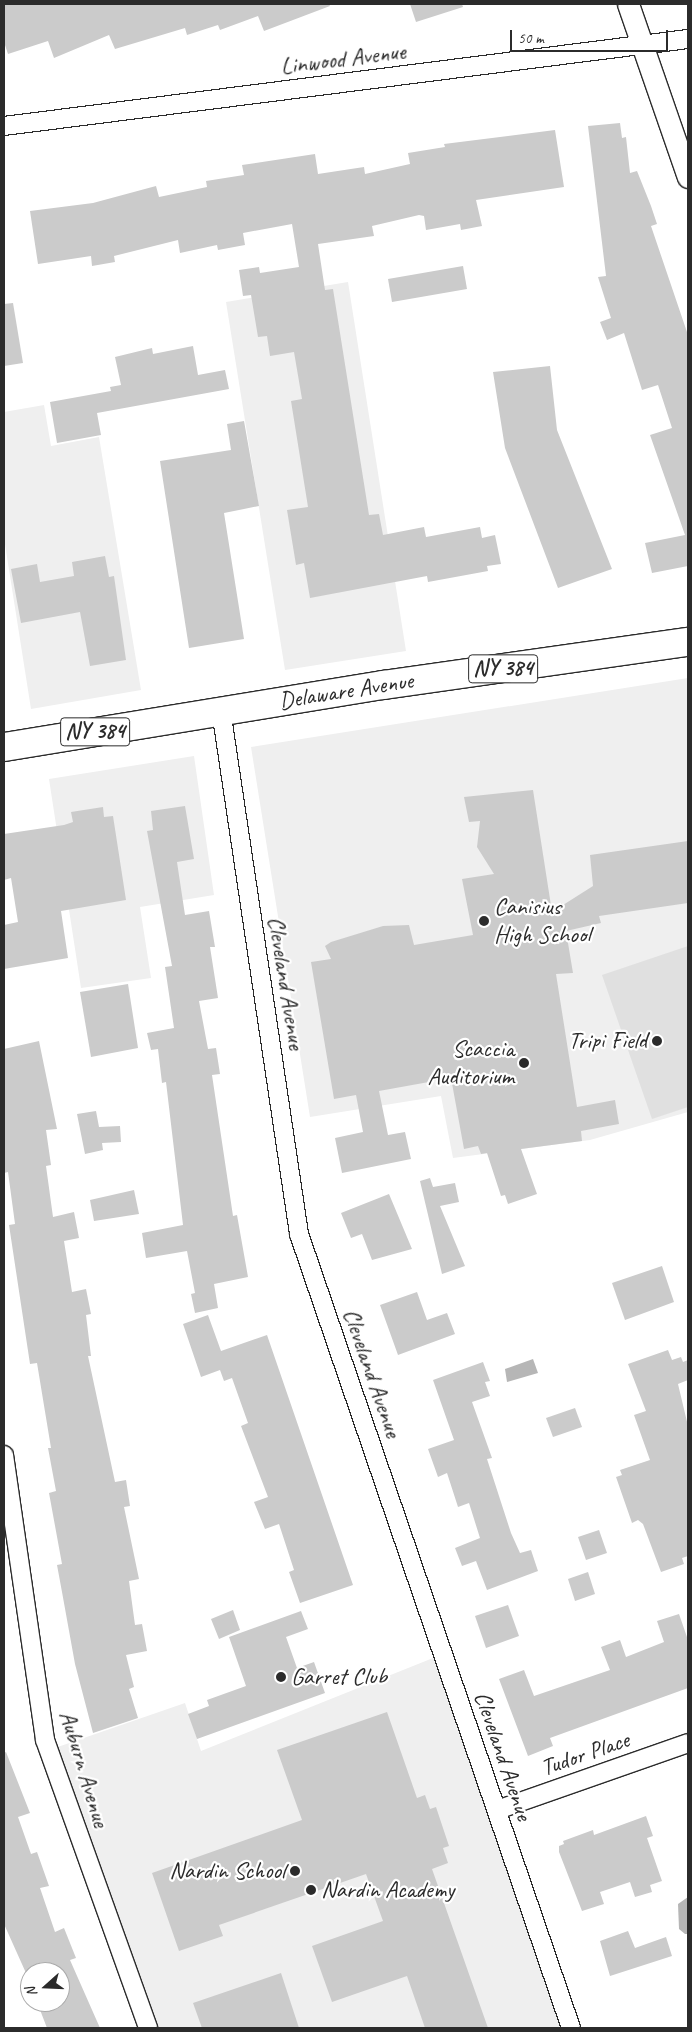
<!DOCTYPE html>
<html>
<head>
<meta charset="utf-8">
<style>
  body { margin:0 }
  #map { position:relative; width:692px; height:2032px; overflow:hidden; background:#fff; font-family:Caveat,sans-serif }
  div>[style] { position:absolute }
  .built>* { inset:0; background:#efefef }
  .green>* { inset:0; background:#e0e0e0 }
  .water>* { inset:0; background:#b6b6b6 }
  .building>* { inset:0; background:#cbcbcb }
  .roads { filter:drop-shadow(1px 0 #2b2b2b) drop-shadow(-1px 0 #2b2b2b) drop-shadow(0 1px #2b2b2b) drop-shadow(0 -1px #2b2b2b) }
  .minor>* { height:18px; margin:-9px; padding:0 9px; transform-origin:9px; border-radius:9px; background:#fff }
  .tertiary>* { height:21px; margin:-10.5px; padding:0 10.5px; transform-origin:10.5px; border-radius:10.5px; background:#fff }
  .primary>* { height:28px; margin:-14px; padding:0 14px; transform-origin:14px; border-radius:14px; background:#fff }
  .dots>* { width:14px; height:14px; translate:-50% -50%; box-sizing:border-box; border:2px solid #fff; border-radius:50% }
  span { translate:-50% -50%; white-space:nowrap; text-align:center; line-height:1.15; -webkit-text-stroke:4.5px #fff; paint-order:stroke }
  .shield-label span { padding:1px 4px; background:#fff; border:1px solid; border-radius:4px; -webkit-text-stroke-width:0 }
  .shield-label { font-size:22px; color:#2b2b2b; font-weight:700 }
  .street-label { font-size:24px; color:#2b2b2b }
  .poi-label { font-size:24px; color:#2b2b2b }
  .left { translate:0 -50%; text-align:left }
  .right { translate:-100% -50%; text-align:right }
  .frame { position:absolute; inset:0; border:5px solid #2b2b2b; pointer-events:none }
  .north { position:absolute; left:20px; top:1962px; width:50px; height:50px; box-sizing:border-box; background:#fff; border:1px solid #aaa; border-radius:50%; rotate:250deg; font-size:14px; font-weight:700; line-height:20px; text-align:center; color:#2b2b2b }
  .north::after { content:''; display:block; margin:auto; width:18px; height:22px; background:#2b2b2b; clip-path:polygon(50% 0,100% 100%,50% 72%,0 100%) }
  .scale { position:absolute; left:510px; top:30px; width:158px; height:22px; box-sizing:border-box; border:2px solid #2b2b2b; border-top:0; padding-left:6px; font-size:15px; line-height:18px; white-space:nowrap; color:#2b2b2b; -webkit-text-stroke:4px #fff; paint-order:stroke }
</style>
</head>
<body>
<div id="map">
  <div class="built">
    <div style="clip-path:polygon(348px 282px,406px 651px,285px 670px,226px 302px)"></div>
    <div style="clip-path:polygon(44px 405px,51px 446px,99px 437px,141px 690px,31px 709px,4px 538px,4px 412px)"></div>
    <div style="clip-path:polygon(688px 678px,688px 1112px,590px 1140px,453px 1158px,441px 1096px,310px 1117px,251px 747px)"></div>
    <div style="clip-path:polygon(194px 756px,214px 895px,140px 907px,151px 978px,81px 988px,49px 779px)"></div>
    <div style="clip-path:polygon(443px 1654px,571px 2028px,148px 2028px,49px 1750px,185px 1703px,201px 1751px)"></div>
  </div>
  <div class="green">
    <div style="clip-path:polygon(688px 946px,688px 1107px,652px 1119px,602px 975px)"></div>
  </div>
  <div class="water">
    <div style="clip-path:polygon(533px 1359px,538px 1373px,507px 1382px,505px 1369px)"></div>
    <div style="clip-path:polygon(688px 1897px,688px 1934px,685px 1934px,679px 1929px,678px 1904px)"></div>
  </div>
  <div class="building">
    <div style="clip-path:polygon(4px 4px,329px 4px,330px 6px,264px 31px,258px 16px,220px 30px,218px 25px,187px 35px,185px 28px,115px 49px,109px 35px,54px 58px,48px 41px,8px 54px,4px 42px)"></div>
    <div style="clip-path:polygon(410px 4px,462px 4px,463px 7px,416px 22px)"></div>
    <div style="clip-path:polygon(620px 123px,622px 138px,626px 137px,630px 173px,637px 171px,651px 206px,657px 224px,651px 226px,688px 335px,688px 566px,652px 573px,645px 543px,685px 535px,650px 435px,672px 428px,658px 385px,642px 390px,624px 333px,607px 340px,600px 322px,611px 318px,598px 277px,606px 276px,588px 126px)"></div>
    <div style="clip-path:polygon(555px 130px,564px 187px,476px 200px,482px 226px,461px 230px,460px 224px,426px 230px,424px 216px,419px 215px,372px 226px,374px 236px,318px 244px,325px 290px,333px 289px,369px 515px,379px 514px,383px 535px,424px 527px,426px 537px,480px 527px,482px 538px,495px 535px,501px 564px,487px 566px,488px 571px,428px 582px,427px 576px,310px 598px,304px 563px,296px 565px,287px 510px,308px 507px,291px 401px,302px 399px,294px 352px,270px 356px,267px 336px,258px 337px,251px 295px,243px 296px,239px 270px,259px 267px,260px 273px,299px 267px,292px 224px,243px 233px,245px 245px,218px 250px,217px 245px,180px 253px,178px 240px,114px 256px,115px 262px,92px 266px,91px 256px,38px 264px,30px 211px,93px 203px,156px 186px,159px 197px,207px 187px,206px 181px,244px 175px,242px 165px,315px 154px,318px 174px,364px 167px,365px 174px,410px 164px,408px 153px,445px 147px,444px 144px)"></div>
    <div style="clip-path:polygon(463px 266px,467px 289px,392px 302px,388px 279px)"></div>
    <div style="clip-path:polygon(13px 303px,23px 363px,4px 366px,4px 304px)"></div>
    <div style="clip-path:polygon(193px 346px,198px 375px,225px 370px,229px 389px,97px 413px,101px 435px,57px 443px,50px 402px,111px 391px,110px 387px,121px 385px,115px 357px,152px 348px,153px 354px)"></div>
    <div style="clip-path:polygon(550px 366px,557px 430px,612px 569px,558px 588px,505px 448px,493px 372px)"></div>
    <div style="clip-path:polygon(244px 421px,259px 506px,224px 513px,244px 639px,189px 648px,160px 461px,231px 450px,227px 424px)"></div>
    <div style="clip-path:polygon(105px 556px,109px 577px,114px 576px,126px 660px,90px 666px,80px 612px,21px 623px,11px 569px,37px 564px,40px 582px,74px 576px,72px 562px)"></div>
    <div style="clip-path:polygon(533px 790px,552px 912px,593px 886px,590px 855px,688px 841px,688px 903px,599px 916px,601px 923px,566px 931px,573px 973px,556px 974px,577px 1107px,615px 1100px,619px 1124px,581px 1131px,582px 1141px,521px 1149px,537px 1194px,508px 1204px,505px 1195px,501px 1196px,487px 1153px,481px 1154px,478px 1146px,464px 1149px,451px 1078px,379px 1091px,388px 1135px,405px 1132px,411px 1159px,342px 1173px,335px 1138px,363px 1132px,356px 1095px,334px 1099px,311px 962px,331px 959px,325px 946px,331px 942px,383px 926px,409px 925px,414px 945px,473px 935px,462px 879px,494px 874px,477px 847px,480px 821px,469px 822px,464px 797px)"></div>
    <div style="clip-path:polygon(185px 806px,194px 859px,177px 862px,185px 915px,209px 911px,215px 947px,210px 947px,218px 998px,199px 1001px,208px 1049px,216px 1048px,220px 1074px,212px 1075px,233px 1216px,237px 1215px,248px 1277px,214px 1284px,218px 1308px,195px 1313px,191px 1294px,195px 1293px,187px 1251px,146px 1258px,142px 1233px,183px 1225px,166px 1082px,162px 1083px,158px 1049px,151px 1050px,147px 1033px,174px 1028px,165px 967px,172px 966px,147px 831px,153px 830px,151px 811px)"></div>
    <div style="clip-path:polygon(103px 807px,104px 817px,113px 816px,126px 900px,61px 911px,68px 958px,4px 969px,4px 925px,18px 922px,11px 878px,4px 880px,4px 834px,64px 825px,73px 822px,71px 812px)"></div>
    <div style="clip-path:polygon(128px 984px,138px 1048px,91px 1057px,80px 992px)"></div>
    <div style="clip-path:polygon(39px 1041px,57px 1129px,46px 1130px,51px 1165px,46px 1166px,53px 1217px,74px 1212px,79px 1238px,64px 1241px,72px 1292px,86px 1289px,91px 1314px,86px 1315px,91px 1356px,88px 1356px,115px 1482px,126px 1480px,130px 1506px,124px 1507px,139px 1579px,129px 1581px,135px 1625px,142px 1624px,147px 1651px,126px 1655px,134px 1687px,129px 1689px,138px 1718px,93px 1733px,75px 1664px,62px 1592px,57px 1565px,62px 1564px,49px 1493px,56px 1491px,48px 1448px,51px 1448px,37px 1363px,30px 1364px,9px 1225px,15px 1224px,8px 1172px,4px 1173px,4px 1049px)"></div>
    <div style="clip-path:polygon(96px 1111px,99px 1127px,120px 1126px,121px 1142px,102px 1143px,103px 1150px,85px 1154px,77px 1114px)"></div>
    <div style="clip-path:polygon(430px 1178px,433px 1187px,455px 1183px,459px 1202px,440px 1206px,465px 1266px,442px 1274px,420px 1181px)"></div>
    <div style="clip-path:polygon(134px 1190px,139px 1214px,94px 1221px,90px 1200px)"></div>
    <div style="clip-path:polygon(389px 1194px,412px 1249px,372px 1260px,362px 1234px,351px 1238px,341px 1213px)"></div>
    <div style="clip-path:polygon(662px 1266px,674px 1302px,625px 1320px,612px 1283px)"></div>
    <div style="clip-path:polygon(417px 1292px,427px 1320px,447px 1313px,455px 1334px,398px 1355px,380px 1305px)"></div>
    <div style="clip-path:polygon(208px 1315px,221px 1351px,267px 1335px,353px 1585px,300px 1603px,289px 1572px,294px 1570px,279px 1524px,265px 1529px,254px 1502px,268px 1497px,241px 1426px,248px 1423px,232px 1378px,224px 1381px,220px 1370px,201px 1377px,183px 1324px)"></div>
    <div style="clip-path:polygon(668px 1350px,672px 1360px,681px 1357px,683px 1362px,688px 1360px,688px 1380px,678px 1384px,688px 1426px,688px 1556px,682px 1558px,684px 1564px,661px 1572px,643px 1524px,638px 1520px,632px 1523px,616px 1477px,622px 1475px,620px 1470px,650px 1460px,634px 1415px,646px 1411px,628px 1364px)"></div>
    <div style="clip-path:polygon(483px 1362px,490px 1381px,485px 1382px,490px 1396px,472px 1402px,492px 1458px,487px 1459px,511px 1533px,520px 1553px,531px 1550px,538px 1571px,487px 1590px,476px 1561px,462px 1566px,455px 1548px,480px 1538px,469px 1503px,458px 1507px,447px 1473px,438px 1477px,428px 1449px,454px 1440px,433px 1380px)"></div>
    <div style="clip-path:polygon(575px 1408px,582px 1427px,553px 1437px,546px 1418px)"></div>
    <div style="clip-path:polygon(599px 1530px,607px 1553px,586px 1560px,578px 1537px)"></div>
    <div style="clip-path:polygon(588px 1572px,595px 1594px,575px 1601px,568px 1579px)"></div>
    <div style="clip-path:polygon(508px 1605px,519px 1636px,486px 1648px,475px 1616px)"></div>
    <div style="clip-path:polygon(233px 1610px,240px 1630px,219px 1639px,211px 1619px)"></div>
    <div style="clip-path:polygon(301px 1611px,308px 1629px,286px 1637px,297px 1668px,314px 1662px,325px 1693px,197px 1739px,188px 1714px,209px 1706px,207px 1700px,246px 1686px,229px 1637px)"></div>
    <div style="clip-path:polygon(679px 1614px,688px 1640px,688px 1688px,550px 1738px,553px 1746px,528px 1756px,499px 1679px,524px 1670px,534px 1696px,610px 1670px,601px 1647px,620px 1640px,626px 1657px,664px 1642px,657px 1621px)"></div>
    <div style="clip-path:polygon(387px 1712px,417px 1798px,425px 1795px,430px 1809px,436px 1807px,449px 1846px,443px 1848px,448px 1863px,432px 1869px,488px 2028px,425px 2028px,407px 1976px,332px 2002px,312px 1946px,383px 1921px,366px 1874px,219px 1925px,223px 1936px,179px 1951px,152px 1873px,302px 1820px,277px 1750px)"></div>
    <div style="clip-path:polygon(6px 1752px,30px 1813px,18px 1817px,31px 1854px,37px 1852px,49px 1886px,40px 1888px,55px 1932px,64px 1928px,76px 1958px,70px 1960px,100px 2028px,47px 2028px,37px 2002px,60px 2002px,60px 1972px,30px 1972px,30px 1982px,4px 1924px,4px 1753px)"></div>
    <div style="clip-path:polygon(646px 1816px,653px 1836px,647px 1838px,662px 1881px,650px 1885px,652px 1892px,635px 1897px,630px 1882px,600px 1892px,604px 1904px,582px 1911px,559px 1852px,559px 1846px,564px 1844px,563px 1841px,593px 1830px,594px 1835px)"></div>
    <div style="clip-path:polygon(628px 1931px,635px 1948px,666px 1937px,672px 1956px,610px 1976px,600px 1941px)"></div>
    <div style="clip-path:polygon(281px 1973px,299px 2028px,202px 2028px,193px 2003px)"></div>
  </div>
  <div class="roads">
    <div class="minor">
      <div style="left:4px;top:126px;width:690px;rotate:-7.25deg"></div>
      <div style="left:221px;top:710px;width:530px;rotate:81.53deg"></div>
      <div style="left:299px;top:1234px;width:839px;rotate:71.09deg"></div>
      <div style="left:4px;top:1455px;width:288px;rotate:81.8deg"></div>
      <div style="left:45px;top:1740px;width:306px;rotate:70.3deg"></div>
      <div style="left:497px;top:1810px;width:202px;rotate:-19.3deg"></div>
    </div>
    <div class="tertiary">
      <div style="left:628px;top:4px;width:183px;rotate:70.9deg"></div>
    </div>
    <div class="primary">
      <div style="left:4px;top:747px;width:385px;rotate:-9.3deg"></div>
      <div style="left:384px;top:685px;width:307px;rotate:-8.1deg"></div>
    </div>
  </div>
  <div class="dots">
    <div style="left:484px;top:921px;background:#2b2b2b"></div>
    <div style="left:657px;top:1041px;background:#2b2b2b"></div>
    <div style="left:524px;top:1063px;background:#2b2b2b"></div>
    <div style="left:281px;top:1677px;background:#2b2b2b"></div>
    <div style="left:295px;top:1871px;background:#2b2b2b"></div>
    <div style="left:311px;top:1890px;background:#2b2b2b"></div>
  </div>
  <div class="shield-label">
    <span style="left:503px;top:669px">NY 384</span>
    <span style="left:95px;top:732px">NY 384</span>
  </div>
  <div class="street-label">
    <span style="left:343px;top:59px;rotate:-7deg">Linwood Avenue</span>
    <span style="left:346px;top:691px;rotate:-9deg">Delaware Avenue</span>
    <span style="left:286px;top:983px;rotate:81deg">Cleveland Avenue</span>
    <span style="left:372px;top:1373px;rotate:71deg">Cleveland Avenue</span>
    <span style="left:585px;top:1754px;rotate:-19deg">Tudor Place</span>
    <span style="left:503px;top:1756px;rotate:71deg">Cleveland Avenue</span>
    <span style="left:84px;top:1769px;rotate:73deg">Auburn Avenue</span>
  </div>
  <div class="poi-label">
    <span class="left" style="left:494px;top:921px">Canisius<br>High School</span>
    <span class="right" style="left:647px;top:1041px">Tripi Field</span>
    <span class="right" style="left:514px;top:1063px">Scaccia<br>Auditorium</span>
    <span class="left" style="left:291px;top:1677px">Garret Club</span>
    <span class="right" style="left:285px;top:1871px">Nardin School</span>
    <span class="left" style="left:321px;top:1890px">Nardin Academy</span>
  </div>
  <div class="frame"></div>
  <div class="north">N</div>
  <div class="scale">50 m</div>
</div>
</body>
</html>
